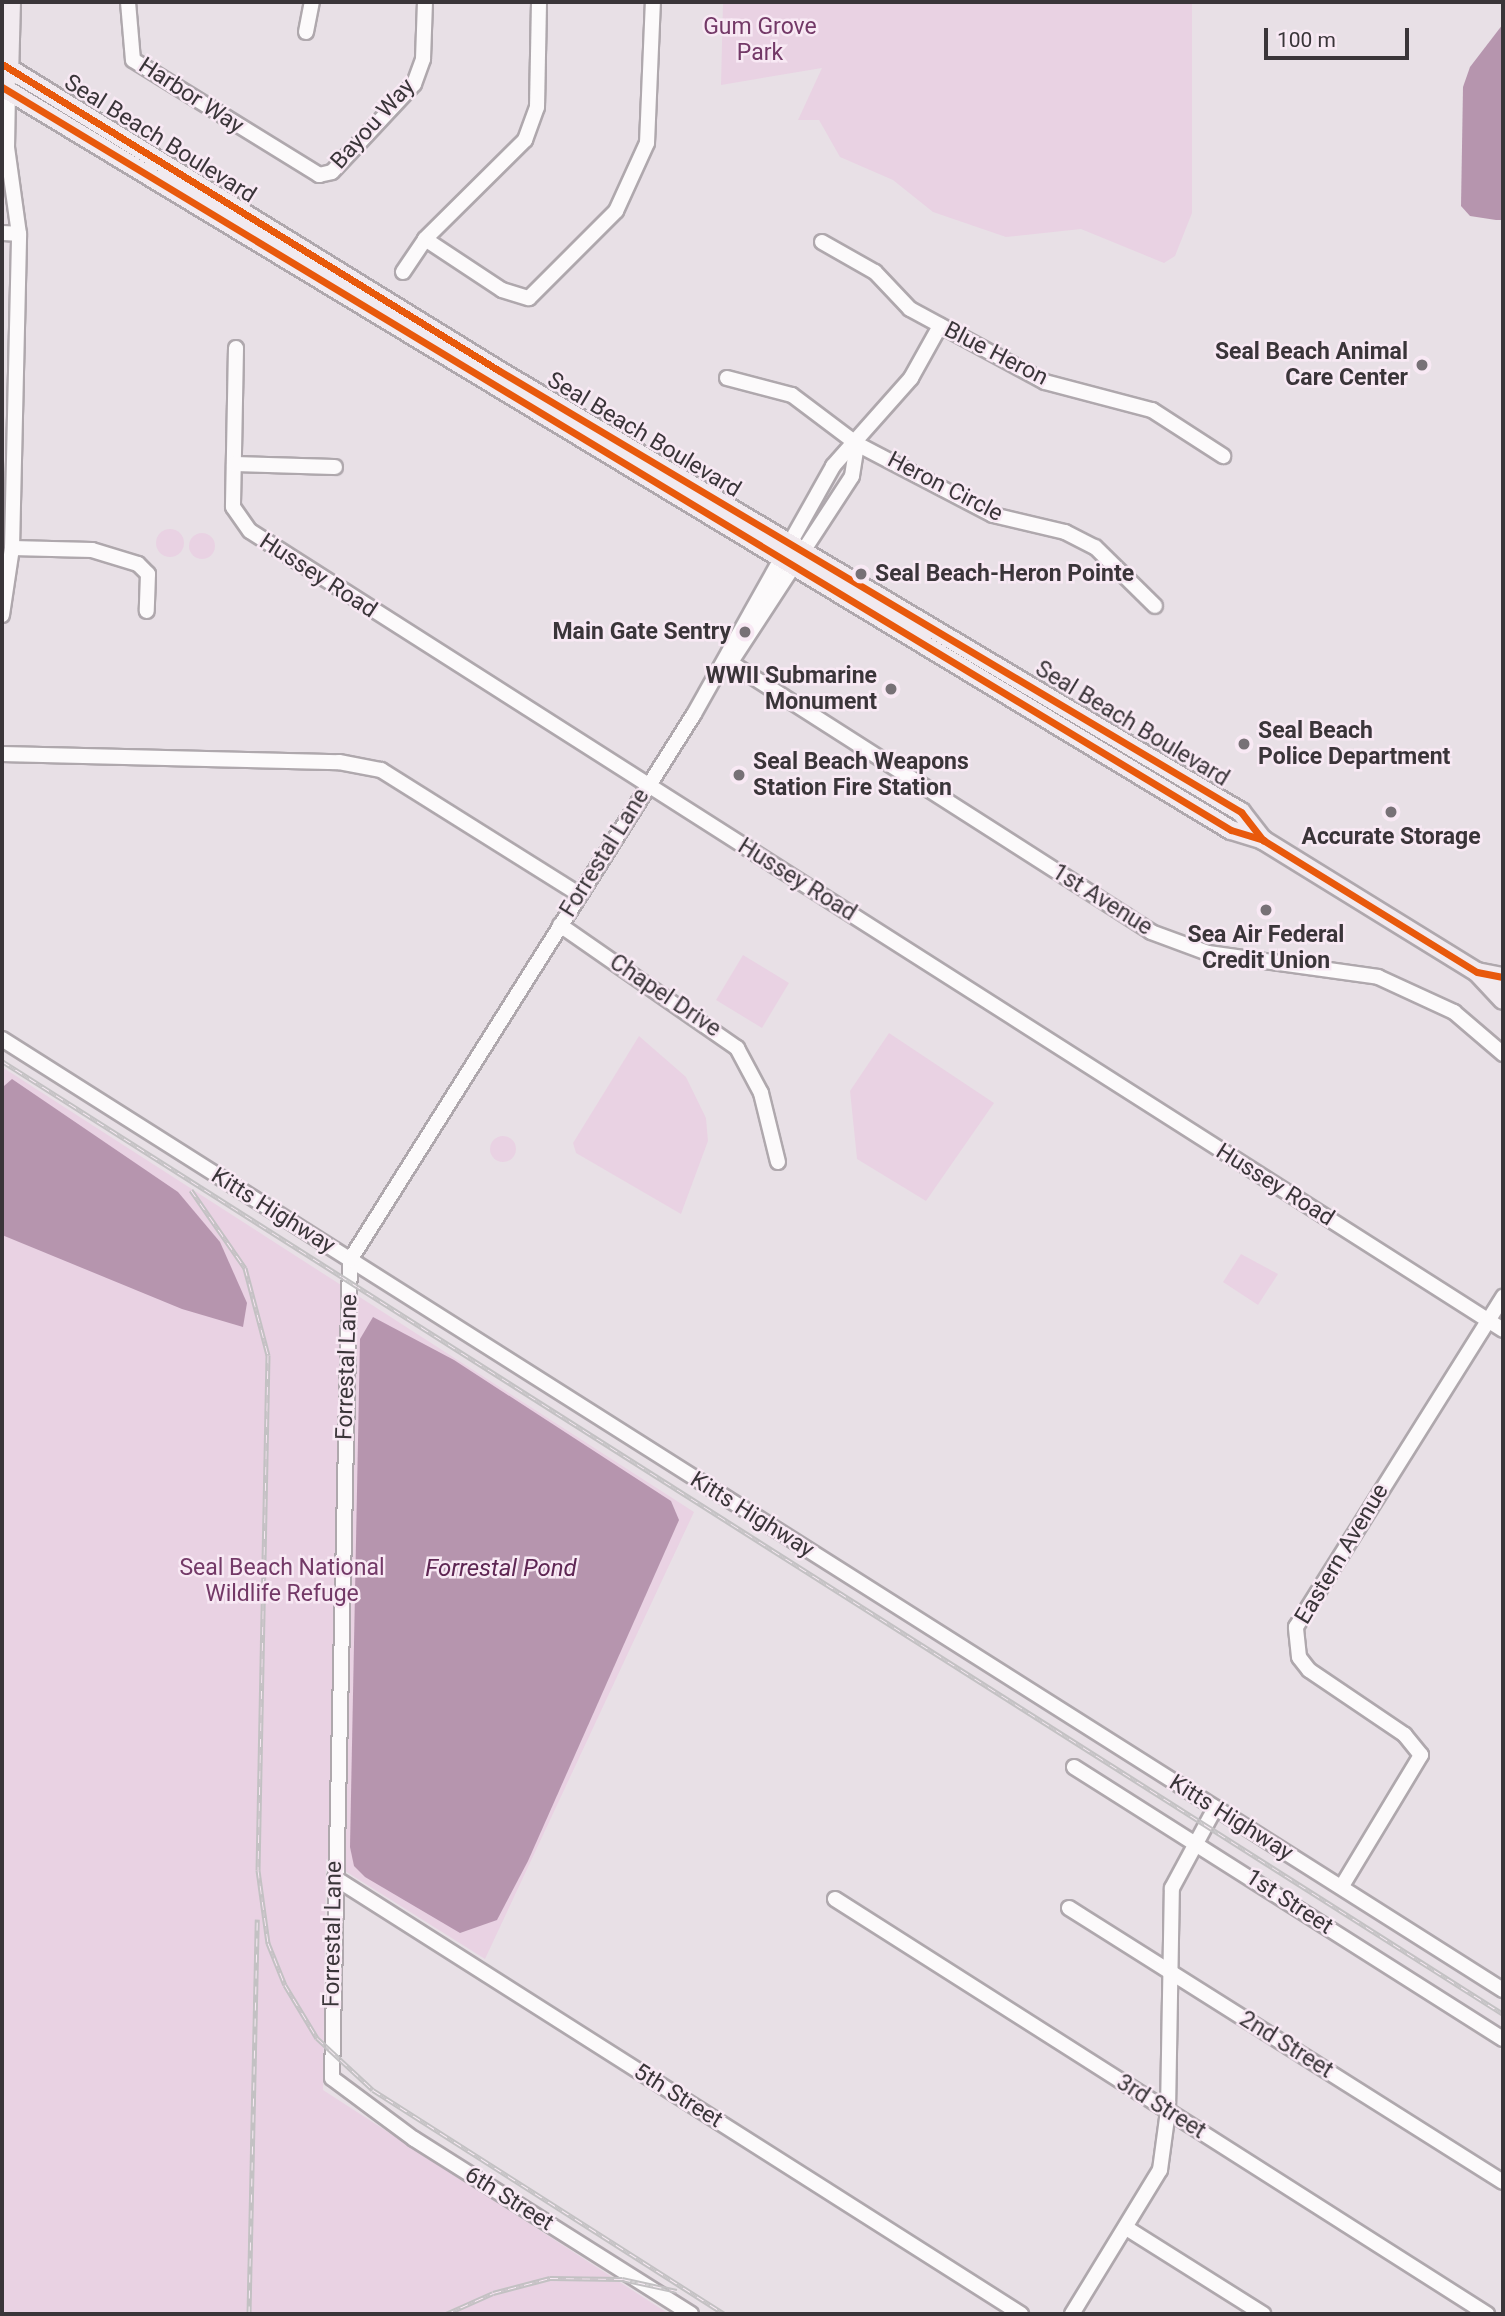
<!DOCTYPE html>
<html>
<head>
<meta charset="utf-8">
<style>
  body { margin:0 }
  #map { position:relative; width:1505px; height:2316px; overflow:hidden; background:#e8e0e6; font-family:Roboto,sans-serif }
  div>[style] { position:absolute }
  .green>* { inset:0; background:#e9d2e3 }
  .round { border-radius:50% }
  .water>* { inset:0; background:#b695ae }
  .roads { filter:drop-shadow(2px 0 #afa8ad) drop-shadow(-2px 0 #afa8ad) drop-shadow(0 2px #afa8ad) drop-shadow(0 -2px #afa8ad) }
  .minor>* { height:14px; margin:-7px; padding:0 7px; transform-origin:7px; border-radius:7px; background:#fcfafb }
  .major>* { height:18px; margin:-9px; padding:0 9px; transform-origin:9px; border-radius:9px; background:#f1eaef }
  .rail>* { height:5px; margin-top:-2.5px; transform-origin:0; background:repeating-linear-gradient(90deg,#f8e9f4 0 8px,#c3c1c3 0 16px); box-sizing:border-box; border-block:2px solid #c3c1c3 }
  .cycleway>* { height:7px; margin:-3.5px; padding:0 3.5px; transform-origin:3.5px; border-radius:3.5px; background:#e8590c }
  .dots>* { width:19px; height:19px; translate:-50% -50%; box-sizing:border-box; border:4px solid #f8e9f4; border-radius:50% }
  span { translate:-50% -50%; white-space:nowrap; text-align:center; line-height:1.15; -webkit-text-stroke:5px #f8e9f4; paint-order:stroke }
  .park-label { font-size:23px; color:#733967 }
  .street-label { font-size:23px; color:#3a3539 }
  .poi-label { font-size:23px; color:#3a3539; font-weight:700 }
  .right { translate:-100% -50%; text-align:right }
  .left { translate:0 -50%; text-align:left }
  .water-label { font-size:24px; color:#5e2653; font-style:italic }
  .frame { position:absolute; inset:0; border:4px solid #3a3539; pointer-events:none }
  .scale { position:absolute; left:1264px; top:28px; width:145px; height:32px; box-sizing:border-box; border:4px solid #3a3539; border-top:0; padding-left:9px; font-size:21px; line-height:24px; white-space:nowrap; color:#3a3539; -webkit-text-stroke:5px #f8e9f4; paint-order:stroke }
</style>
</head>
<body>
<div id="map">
  <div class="green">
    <div style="clip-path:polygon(723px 2px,1192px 2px,1192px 213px,1175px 256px,1164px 263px,1081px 229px,1006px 237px,933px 212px,893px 180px,840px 157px,819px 120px,798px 120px,822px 68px,721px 85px)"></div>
    <div class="round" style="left:156px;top:529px;width:28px;height:28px"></div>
    <div class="round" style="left:189px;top:533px;width:26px;height:26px"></div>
    <div style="clip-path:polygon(743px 955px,789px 983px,762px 1028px,716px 1000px)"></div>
    <div style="clip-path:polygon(889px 1033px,994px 1103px,926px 1201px,857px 1159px,850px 1091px)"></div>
    <div style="clip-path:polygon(639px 1036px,686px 1077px,706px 1118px,708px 1141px,681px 1214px,576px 1153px,573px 1143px)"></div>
    <div style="clip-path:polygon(2px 1067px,694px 1512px,485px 1959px,326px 1859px,323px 2090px,669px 2314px,2px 2314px)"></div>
    <div class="round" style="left:490px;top:1136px;width:26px;height:26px"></div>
    <div style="clip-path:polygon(1241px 1254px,1278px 1274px,1258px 1305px,1223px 1282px)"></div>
  </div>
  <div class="water">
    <div style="clip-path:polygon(1503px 24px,1503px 220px,1496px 220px,1470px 216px,1461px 206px,1463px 87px,1470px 67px)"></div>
    <div style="clip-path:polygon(12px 1079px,178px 1192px,220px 1242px,247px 1303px,243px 1327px,182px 1309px,2px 1235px,2px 1117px,4px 1086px)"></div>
    <div style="clip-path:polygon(373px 1317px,454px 1360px,671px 1501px,679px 1520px,528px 1861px,497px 1920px,460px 1933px,365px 1877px,354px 1866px,350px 1847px,360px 1339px)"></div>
  </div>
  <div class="roads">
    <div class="minor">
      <div style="left:128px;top:2px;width:58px;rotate:85.1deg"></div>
      <div style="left:133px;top:60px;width:219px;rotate:31.7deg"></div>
      <div style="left:319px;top:175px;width:13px;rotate:-13deg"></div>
      <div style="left:332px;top:172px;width:120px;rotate:-47deg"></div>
      <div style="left:414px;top:84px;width:27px;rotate:-70deg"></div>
      <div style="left:423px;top:59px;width:57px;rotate:-88deg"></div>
      <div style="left:306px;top:32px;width:31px;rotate:-79deg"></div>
      <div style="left:2px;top:233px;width:17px;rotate:3deg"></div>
      <div style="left:425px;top:239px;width:92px;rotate:33.5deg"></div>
      <div style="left:502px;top:290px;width:28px;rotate:17deg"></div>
      <div style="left:529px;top:298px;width:123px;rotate:-45deg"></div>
      <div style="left:616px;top:211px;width:75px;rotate:-65.5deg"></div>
      <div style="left:647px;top:143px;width:141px;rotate:-87.6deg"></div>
      <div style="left:822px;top:242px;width:61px;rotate:29.5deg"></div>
      <div style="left:875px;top:272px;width:51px;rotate:46.6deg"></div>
      <div style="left:910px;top:309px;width:153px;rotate:28.4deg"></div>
      <div style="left:1045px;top:382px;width:111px;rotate:14.7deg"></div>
      <div style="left:1152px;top:410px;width:85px;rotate:32.9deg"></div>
      <div style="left:403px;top:272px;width:40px;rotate:-56deg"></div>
      <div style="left:425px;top:239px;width:141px;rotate:-44.7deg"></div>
      <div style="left:525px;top:140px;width:35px;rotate:-70deg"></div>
      <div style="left:537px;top:107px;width:105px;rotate:-88.9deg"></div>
      <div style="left:236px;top:348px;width:159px;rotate:91.1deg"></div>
      <div style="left:233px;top:507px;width:29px;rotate:55deg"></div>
      <div style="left:250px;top:531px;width:1486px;rotate:32.52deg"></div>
      <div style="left:727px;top:378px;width:67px;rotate:14.7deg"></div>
      <div style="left:792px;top:395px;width:81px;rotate:37deg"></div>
      <div style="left:857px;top:444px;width:153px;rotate:27.6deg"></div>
      <div style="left:993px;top:515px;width:74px;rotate:13.3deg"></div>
      <div style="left:1065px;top:532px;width:34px;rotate:27deg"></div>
      <div style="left:1095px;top:547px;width:84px;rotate:44.5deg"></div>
      <div style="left:234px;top:464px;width:101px;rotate:1.7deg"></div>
      <div style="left:12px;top:548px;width:80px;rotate:1.4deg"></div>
      <div style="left:92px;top:550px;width:48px;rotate:16.9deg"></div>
      <div style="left:138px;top:564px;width:14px;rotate:45deg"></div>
      <div style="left:148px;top:574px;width:37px;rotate:92deg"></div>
      <div style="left:2px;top:615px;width:68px;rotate:-81.5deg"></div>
      <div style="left:12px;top:548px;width:314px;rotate:-88.7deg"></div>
      <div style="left:19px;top:234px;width:87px;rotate:-97.9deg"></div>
      <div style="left:7px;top:148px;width:57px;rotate:-89deg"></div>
      <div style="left:731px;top:663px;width:499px;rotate:32.6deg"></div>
      <div style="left:1151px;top:932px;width:61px;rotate:20.2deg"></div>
      <div style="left:1208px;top:953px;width:172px;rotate:8deg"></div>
      <div style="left:1378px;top:977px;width:84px;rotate:24.7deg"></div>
      <div style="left:1454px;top:1012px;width:65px;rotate:40.6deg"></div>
      <div style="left:727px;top:668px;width:229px;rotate:-56.9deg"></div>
      <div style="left:852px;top:476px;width:32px;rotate:-81deg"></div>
      <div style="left:2px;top:754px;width:337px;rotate:1.4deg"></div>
      <div style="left:339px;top:762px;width:43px;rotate:10.8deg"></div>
      <div style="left:381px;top:770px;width:234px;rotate:32.1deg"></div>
      <div style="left:560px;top:925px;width:216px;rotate:34.8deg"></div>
      <div style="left:737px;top:1048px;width:51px;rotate:61.9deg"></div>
      <div style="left:761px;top:1093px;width:71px;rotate:76.2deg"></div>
      <div style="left:2px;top:1039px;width:1777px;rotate:32.36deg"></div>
      <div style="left:1074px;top:1767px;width:508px;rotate:32.38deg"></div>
      <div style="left:335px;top:1878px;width:813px;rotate:32.44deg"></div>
      <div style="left:1342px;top:1886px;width:153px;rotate:-58.9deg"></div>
      <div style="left:1421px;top:1755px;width:26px;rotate:-129deg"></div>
      <div style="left:1405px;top:1735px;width:116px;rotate:-145.9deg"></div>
      <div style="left:1309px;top:1670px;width:16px;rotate:-128deg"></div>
      <div style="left:1299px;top:1657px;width:30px;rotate:-96deg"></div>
      <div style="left:1296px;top:1627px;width:390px;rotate:-57.9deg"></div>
      <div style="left:835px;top:1899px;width:773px;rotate:32.48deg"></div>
      <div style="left:1069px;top:1908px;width:513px;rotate:32.27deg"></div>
      <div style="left:1128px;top:2229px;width:160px;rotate:32.2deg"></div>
      <div style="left:691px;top:2314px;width:328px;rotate:-147.7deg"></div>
      <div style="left:414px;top:2139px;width:102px;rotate:-143.4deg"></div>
      <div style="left:332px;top:2078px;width:818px;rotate:-88.74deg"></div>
      <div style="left:350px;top:1260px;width:645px;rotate:-57.79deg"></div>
      <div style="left:694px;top:714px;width:284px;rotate:-60.7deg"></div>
      <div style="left:833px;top:466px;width:118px;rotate:-48.4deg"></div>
      <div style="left:911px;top:378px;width:60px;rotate:-60.9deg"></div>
      <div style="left:1072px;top:2314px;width:169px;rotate:-58.6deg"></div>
      <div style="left:1160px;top:2170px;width:60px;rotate:-82.3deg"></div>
      <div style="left:1168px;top:2111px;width:223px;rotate:-89deg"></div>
      <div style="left:1172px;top:1888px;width:91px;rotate:-61.7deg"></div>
    </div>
    <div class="major">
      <div style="left:2px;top:64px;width:583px;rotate:31.67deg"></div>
      <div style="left:498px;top:370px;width:865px;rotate:30.75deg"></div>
      <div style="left:1241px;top:812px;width:36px;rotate:52deg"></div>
      <div style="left:9px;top:77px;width:75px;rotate:-88.5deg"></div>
      <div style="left:2px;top:87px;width:1436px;rotate:31.16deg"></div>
      <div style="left:1231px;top:830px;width:34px;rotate:17deg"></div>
      <div style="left:1263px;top:840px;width:251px;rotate:31.7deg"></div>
      <div style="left:1477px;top:972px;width:26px;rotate:11deg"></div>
      <div style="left:1477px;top:972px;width:38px;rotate:47deg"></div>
    </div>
  </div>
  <div class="rail">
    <div style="left:2px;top:1061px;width:1778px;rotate:32.41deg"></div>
    <div style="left:191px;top:1190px;width:95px;rotate:55.3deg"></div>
    <div style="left:245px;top:1268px;width:90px;rotate:75.2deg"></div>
    <div style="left:268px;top:1355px;width:515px;rotate:91.11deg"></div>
    <div style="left:258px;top:1870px;width:74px;rotate:82.2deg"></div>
    <div style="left:268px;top:1943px;width:45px;rotate:68deg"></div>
    <div style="left:285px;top:1985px;width:62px;rotate:58.9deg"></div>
    <div style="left:317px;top:2038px;width:76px;rotate:42.9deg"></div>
    <div style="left:373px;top:2090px;width:416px;rotate:32.5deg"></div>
    <div style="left:249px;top:2314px;width:395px;rotate:-88.8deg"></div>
    <div style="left:446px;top:2314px;width:51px;rotate:-24.1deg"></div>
    <div style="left:493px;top:2293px;width:59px;rotate:-14.7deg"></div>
    <div style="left:550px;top:2278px;width:72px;rotate:0.8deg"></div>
    <div style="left:622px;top:2279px;width:56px;rotate:12.3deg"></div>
  </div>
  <div class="cycleway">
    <div style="left:2px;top:64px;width:583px;rotate:31.67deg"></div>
    <div style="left:498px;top:370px;width:865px;rotate:30.75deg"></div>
    <div style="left:1241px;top:812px;width:36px;rotate:52deg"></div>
    <div style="left:2px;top:87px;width:1436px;rotate:31.16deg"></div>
    <div style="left:1231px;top:830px;width:34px;rotate:17deg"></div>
    <div style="left:1263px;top:840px;width:251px;rotate:31.7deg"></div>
    <div style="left:1477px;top:972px;width:26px;rotate:11deg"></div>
  </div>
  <div class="dots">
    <div style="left:1422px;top:365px;background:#777176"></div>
    <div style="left:861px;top:574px;background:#777176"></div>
    <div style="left:745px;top:632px;background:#777176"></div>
    <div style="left:891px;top:689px;background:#777176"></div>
    <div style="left:1244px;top:744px;background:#777176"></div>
    <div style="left:739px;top:775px;background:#777176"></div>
    <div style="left:1391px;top:812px;background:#777176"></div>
    <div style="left:1266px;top:910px;background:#777176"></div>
  </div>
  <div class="park-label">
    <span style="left:760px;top:40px">Gum Grove<br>Park</span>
    <span style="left:282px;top:1581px">Seal Beach National<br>Wildlife Refuge</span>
  </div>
  <div class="street-label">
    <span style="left:191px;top:96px;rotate:33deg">Harbor Way</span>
    <span style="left:373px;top:124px;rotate:-48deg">Bayou Way</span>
    <span style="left:160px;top:139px;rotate:32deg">Seal Beach Boulevard</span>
    <span style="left:996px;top:354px;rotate:27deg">Blue Heron</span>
    <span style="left:644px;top:435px;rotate:31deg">Seal Beach Boulevard</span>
    <span style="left:945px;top:487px;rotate:27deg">Heron Circle</span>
    <span style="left:318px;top:576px;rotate:33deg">Hussey Road</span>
    <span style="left:1132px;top:724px;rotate:31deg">Seal Beach Boulevard</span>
    <span style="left:605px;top:853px;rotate:-58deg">Forrestal Lane</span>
    <span style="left:797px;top:880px;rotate:32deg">Hussey Road</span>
    <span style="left:1102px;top:900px;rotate:32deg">1st Avenue</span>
    <span style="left:665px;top:996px;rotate:34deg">Chapel Drive</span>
    <span style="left:1275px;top:1185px;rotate:32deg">Hussey Road</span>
    <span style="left:273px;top:1211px;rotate:32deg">Kitts Highway</span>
    <span style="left:347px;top:1367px;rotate:-88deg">Forrestal Lane</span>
    <span style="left:752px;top:1515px;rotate:32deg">Kitts Highway</span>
    <span style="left:1342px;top:1554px;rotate:-59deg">Eastern Avenue</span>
    <span style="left:1231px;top:1818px;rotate:32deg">Kitts Highway</span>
    <span style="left:1289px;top:1902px;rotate:33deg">1st Street</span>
    <span style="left:333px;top:1934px;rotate:-89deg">Forrestal Lane</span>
    <span style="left:1286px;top:2045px;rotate:32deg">2nd Street</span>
    <span style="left:678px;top:2096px;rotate:32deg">5th Street</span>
    <span style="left:1161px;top:2107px;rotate:32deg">3rd Street</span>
    <span style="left:509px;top:2199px;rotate:32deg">6th Street</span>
  </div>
  <div class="poi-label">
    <span class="right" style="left:1408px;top:365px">Seal Beach Animal<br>Care Center</span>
    <span class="left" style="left:875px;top:574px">Seal Beach-Heron Pointe</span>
    <span class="right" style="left:731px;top:632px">Main Gate Sentry</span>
    <span class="right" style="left:877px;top:689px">WWII Submarine<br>Monument</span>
    <span class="left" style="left:1258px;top:744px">Seal Beach<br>Police Department</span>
    <span class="left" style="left:753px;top:775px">Seal Beach Weapons<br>Station Fire Station</span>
    <span style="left:1391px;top:837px">Accurate Storage</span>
    <span style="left:1266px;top:948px">Sea Air Federal<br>Credit Union</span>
  </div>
  <div class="water-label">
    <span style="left:501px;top:1569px">Forrestal Pond</span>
  </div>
  <div class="frame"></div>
  <div class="scale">100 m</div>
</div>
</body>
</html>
